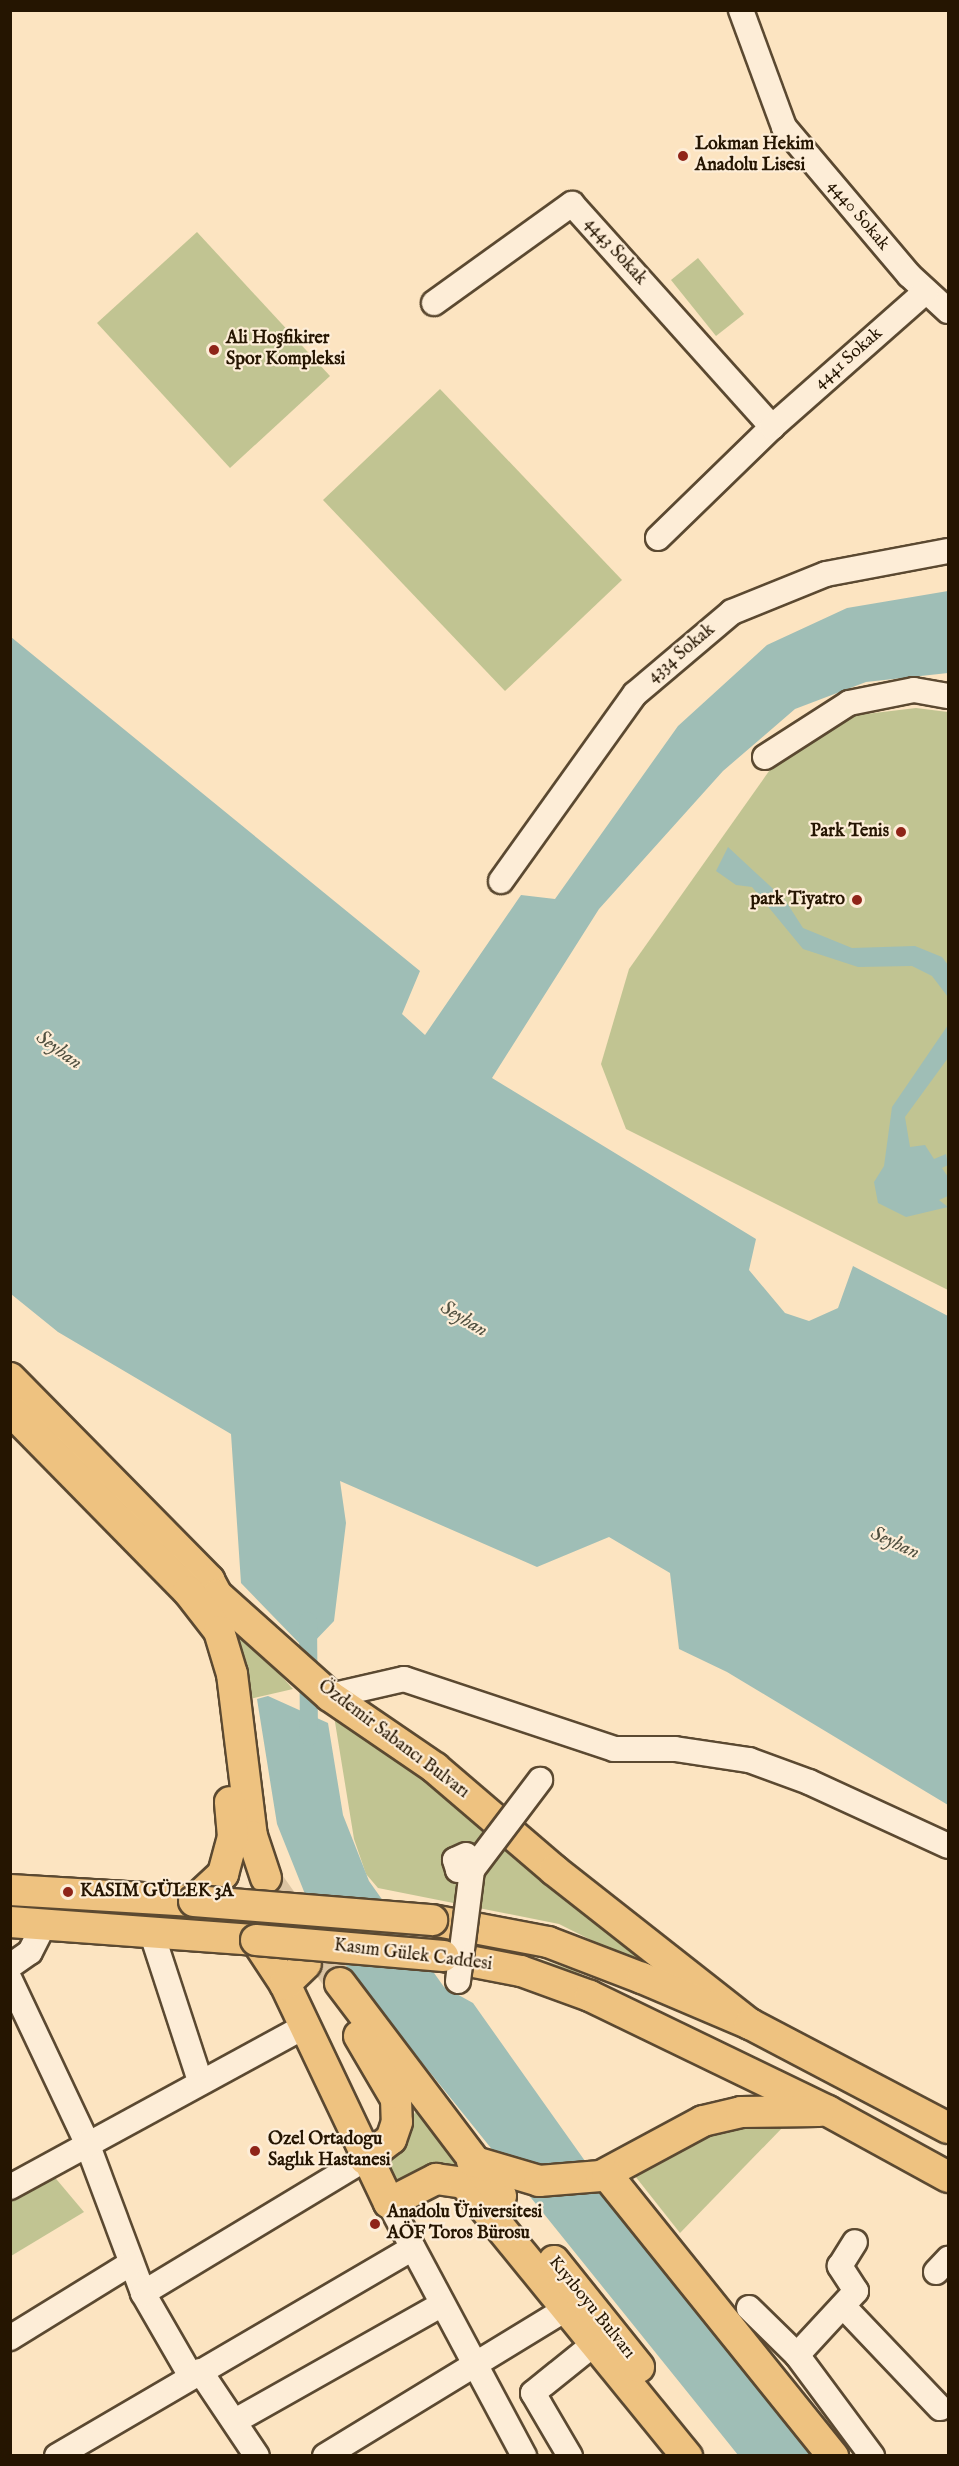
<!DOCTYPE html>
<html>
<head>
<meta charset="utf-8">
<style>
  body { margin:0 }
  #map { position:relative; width:959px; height:2466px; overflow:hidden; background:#fce4c1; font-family:"IM FELL English",serif }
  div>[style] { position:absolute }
  .green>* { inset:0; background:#c1c492 }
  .water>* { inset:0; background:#9fbeb6 }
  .canal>* { height:18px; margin:-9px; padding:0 9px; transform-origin:9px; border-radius:9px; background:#9fbeb6 }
  .major-tunnel>* { height:30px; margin-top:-15px; transform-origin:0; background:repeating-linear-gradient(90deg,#dcc5a4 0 30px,transparent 0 45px) }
  .roads { filter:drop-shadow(2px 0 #5b4931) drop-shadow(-2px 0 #5b4931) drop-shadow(0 2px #5b4931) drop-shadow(0 -2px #5b4931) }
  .minor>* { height:24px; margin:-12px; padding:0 12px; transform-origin:12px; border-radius:12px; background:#fdedd7 }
  .major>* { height:30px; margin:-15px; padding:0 15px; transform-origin:15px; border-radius:15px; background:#eec280 }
  .bridges { filter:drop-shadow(2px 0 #5b4931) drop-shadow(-2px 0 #5b4931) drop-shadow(0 2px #5b4931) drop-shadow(0 -2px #5b4931) }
  .minor-bridge>* { height:24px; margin:-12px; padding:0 12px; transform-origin:12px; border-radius:12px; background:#fdedd7 }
  .major-bridge>* { height:30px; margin:-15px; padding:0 15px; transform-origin:15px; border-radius:15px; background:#eec280 }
  .dots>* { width:16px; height:16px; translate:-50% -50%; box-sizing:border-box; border:3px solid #fdedd7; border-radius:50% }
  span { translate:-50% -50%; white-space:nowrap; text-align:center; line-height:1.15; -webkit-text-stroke:4.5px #fdedd7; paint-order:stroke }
  .poi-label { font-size:18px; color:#251501; font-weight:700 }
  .left { translate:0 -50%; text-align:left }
  .right { translate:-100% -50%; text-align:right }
  .street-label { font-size:18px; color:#251501 }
  .water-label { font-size:20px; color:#505040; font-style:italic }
  .frame { position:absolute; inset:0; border:12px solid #251501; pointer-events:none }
</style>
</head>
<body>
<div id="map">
  <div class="green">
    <div style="clip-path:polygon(197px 232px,330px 376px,230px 468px,97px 323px)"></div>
    <div style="clip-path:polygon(698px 258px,744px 314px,716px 336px,671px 280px)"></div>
    <div style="clip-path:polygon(440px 389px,622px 580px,505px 691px,323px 500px)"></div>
    <div style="clip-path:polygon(916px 708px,948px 712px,948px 1290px,626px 1129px,601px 1064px,629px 969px,774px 764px,841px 717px)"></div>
    <div style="clip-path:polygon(230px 1619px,293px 1689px,250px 1699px)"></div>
    <div style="clip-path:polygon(334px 1716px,422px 1778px,665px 1977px,559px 1924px,378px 1888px,366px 1874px,354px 1839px)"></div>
    <div style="clip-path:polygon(10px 1901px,500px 1946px,576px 1971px,622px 2000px,281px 1929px,11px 1908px)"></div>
    <div style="clip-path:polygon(419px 2106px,464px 2164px,436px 2169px,401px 2193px,382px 2166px)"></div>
    <div style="clip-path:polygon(726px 2123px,784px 2126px,680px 2233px,635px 2176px,643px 2166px)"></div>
    <div style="clip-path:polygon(52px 2174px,84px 2212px,11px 2256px,11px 2193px)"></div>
  </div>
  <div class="water">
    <div style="clip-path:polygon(948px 591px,948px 673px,866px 682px,795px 709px,723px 771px,599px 909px,492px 1078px,756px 1239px,749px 1270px,785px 1313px,809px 1321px,838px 1308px,853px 1266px,948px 1316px,948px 1805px,727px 1672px,679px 1649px,670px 1573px,609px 1537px,537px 1567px,340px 1481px,346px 1523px,334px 1621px,311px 1645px,301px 1645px,241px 1583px,231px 1434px,58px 1332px,11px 1294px,11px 637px,420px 971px,402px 1014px,425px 1035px,521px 895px,555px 899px,678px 726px,767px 645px,847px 608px)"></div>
    <div style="clip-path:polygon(728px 847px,785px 900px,803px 928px,852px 948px,915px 946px,942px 957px,948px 965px,948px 997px,932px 976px,912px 966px,858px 967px,803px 949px,752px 887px,736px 885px,716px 871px)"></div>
    <div style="clip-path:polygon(948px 1025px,948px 1058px,905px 1117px,910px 1147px,925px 1145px,934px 1159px,946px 1154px,948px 1165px,942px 1168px,948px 1177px,948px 1196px,939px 1200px,948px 1207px,906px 1217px,878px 1203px,874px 1182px,884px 1166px,892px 1107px)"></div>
    <div style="clip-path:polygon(268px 1696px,328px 1723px,343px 1815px,369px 1881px,444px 1987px,473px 2003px,585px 2161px,822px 2455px,738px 2455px,358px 1983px,319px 1929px,277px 1824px,257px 1699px)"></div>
  </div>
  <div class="canal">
    <div style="left:308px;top:1621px;width:116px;rotate:89.5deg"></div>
  </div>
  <div class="major-tunnel">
    <div style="left:266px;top:1878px;width:128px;rotate:54.8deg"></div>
  </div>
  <div class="roads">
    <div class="minor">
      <div style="left:741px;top:10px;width:125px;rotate:69.8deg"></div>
      <div style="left:784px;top:127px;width:194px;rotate:49.8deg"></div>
      <div style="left:909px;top:275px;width:53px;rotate:42.7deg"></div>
      <div style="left:434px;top:303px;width:170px;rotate:-35.7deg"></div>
      <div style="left:572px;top:204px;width:300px;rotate:48.1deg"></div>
      <div style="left:658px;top:538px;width:159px;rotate:-44.2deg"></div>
      <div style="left:772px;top:427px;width:205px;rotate:-41.4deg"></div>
      <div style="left:765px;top:757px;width:100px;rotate:-32.7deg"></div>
      <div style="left:849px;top:703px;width:66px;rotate:-11.3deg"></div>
      <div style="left:914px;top:690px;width:35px;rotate:10deg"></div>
      <div style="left:501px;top:881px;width:230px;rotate:-54.4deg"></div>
      <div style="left:635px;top:694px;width:127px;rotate:-40.2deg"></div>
      <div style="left:732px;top:612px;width:101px;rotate:-22deg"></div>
      <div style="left:826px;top:574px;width:124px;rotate:-10.7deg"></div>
      <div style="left:330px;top:1696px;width:76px;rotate:-12.9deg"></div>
      <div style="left:404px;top:1679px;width:221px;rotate:18.4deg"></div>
      <div style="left:614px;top:1749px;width:61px"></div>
      <div style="left:675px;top:1749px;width:75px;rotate:8.5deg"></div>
      <div style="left:749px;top:1760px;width:64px;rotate:20.1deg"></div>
      <div style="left:809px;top:1782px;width:153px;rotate:24.7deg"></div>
      <div style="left:151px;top:1931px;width:158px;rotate:71.9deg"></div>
      <div style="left:10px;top:1966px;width:24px;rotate:-35deg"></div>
      <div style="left:30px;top:1952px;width:33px;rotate:-63deg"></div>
      <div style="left:10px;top:1980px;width:180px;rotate:64.7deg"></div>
      <div style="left:87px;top:2143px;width:160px;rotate:69.5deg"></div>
      <div style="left:143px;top:2293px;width:96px;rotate:60deg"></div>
      <div style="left:10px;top:2187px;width:336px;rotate:-28.6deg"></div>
      <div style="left:389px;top:2203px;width:287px;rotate:61.9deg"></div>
      <div style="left:936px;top:2272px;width:18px;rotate:-47deg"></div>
      <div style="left:143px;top:2293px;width:259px;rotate:-31.1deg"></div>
      <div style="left:843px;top:2306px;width:141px;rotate:46.4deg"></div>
      <div style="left:749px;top:2308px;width:67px;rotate:44.4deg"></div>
      <div style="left:797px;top:2355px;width:126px;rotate:53.4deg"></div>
      <div style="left:10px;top:2338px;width:141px;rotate:-31.7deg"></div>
      <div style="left:797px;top:2355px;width:87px;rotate:-47.3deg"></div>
      <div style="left:856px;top:2291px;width:30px;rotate:-123deg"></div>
      <div style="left:840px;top:2266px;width:28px;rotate:-58deg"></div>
      <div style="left:200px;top:2371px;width:102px;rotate:56.2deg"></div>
      <div style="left:235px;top:2421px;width:236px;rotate:-29.4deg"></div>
      <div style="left:57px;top:2456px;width:412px;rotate:-30.3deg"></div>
      <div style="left:325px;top:2456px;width:282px;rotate:-31.4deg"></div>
      <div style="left:570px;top:2456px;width:73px;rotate:-120.4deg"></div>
      <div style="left:533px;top:2393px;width:78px;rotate:-38.8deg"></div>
    </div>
    <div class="major">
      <div style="left:10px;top:1378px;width:284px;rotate:45.4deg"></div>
      <div style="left:209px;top:1580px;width:17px;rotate:62deg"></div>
      <div style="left:217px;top:1595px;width:152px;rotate:41.8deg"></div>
      <div style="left:330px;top:1696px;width:127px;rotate:34.4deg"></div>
      <div style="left:435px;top:1768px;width:157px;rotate:40.6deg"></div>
      <div style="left:554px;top:1870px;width:249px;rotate:38.2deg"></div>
      <div style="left:10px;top:1410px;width:254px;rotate:45.5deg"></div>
      <div style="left:188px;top:1591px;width:51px;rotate:52.2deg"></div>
      <div style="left:219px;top:1631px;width:45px;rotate:73.2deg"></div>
      <div style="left:232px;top:1674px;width:163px;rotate:83deg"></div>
      <div style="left:252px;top:1836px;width:44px;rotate:71.6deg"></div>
      <div style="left:10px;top:1890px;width:184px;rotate:3.4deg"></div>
      <div style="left:194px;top:1901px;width:40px;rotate:-43deg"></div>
      <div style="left:223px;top:1874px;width:38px;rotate:-75deg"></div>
      <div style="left:233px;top:1837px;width:35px;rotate:-95deg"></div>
      <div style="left:432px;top:1920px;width:118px;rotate:10.7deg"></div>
      <div style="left:548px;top:1942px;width:101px;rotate:21deg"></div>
      <div style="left:642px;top:1978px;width:117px;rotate:23.1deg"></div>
      <div style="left:750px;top:2024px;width:224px;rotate:27.7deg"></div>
      <div style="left:10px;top:1922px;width:247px;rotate:4.2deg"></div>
      <div style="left:256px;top:1940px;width:53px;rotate:56.6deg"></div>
      <div style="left:285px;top:1984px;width:242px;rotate:64.6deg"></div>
      <div style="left:389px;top:2203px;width:53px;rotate:-27.1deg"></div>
      <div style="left:436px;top:2179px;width:28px;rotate:8deg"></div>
      <div style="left:464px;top:2183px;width:353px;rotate:50.8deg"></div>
      <div style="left:443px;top:1956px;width:79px;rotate:10.9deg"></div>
      <div style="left:521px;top:1971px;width:73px;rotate:19.9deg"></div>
      <div style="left:590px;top:1996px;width:264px;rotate:25.8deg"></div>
      <div style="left:828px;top:2111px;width:137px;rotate:28.8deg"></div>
      <div style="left:340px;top:1983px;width:267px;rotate:52.9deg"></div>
      <div style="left:285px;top:1984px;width:29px;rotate:-44deg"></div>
      <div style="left:359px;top:2036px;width:73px;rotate:59.6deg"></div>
      <div style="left:396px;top:2099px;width:23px;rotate:88deg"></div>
      <div style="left:397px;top:2122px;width:18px;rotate:109deg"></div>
      <div style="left:391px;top:2139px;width:33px;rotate:142deg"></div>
      <div style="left:472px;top:2161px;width:70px;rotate:16.6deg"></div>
      <div style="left:539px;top:2181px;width:62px;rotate:-4.6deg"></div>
      <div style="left:601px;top:2176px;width:116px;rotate:-28.3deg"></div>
      <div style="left:703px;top:2121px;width:39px;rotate:-13deg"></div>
      <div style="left:741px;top:2112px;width:78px;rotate:-0.7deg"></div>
      <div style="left:607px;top:2175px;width:361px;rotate:51.2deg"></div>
      <div style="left:554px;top:2261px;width:136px;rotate:51.3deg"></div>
    </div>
  </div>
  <div class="bridges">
    <div class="minor-bridge">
      <div style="left:458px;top:1981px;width:112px;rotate:-82.8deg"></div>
      <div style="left:472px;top:1870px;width:6px;rotate:-81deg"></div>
      <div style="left:473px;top:1864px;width:11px;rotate:-128deg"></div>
      <div style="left:466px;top:1855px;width:12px;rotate:156deg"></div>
      <div style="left:455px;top:1860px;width:10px;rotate:73deg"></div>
      <div style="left:458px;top:1870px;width:14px"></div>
      <div style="left:472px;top:1870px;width:113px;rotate:-52.9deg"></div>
    </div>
    <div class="major-bridge">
      <div style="left:194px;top:1901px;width:239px;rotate:4.6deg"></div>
      <div style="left:256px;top:1940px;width:188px;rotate:4.9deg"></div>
    </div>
  </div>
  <div class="dots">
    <div style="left:683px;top:156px;background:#8f2418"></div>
    <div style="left:214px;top:350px;background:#8f2418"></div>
    <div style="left:901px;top:832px;background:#8f2418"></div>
    <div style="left:857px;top:900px;background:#8f2418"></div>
    <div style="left:68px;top:1892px;background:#8f2418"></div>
    <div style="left:255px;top:2151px;background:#8f2418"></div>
    <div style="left:375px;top:2224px;background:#8f2418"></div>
  </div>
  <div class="poi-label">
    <span class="left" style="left:695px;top:156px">Lokman Hekim<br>Anadolu Lisesi</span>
    <span class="left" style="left:226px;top:350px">Ali Hoşfikirer<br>Spor Kompleksi</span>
    <span class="right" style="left:889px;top:832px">Park Tenis</span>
    <span class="right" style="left:845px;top:900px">park Tiyatro</span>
    <span class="left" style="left:80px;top:1892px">KASIM GÜLEK 3A</span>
    <span class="left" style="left:268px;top:2151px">Ozel Ortadogu<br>Saglık Hastanesi</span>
    <span class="left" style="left:387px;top:2224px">Anadolu Üniversitesi<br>AÖF Toros Bürosu</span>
  </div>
  <div class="street-label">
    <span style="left:858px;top:216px;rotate:50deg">4440 Sokak</span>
    <span style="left:615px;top:252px;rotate:48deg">4443 Sokak</span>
    <span style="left:849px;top:359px;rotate:-41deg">4441 Sokak</span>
    <span style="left:682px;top:654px;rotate:-40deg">4334 Sokak</span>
    <span style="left:393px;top:1740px;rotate:37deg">Özdemir Sabancı Bulvarı</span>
    <span style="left:413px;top:1956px;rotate:7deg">Kasım Gülek Caddesi</span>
    <span style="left:591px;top:2308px;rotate:51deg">Kıyıboyu Bulvarı</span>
  </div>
  <div class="water-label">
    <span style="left:59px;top:1050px;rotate:36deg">Seyhan</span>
    <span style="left:464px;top:1319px;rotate:31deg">Seyhan</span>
    <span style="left:895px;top:1543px;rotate:25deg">Seyhan</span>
  </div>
  <div class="frame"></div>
</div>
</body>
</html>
